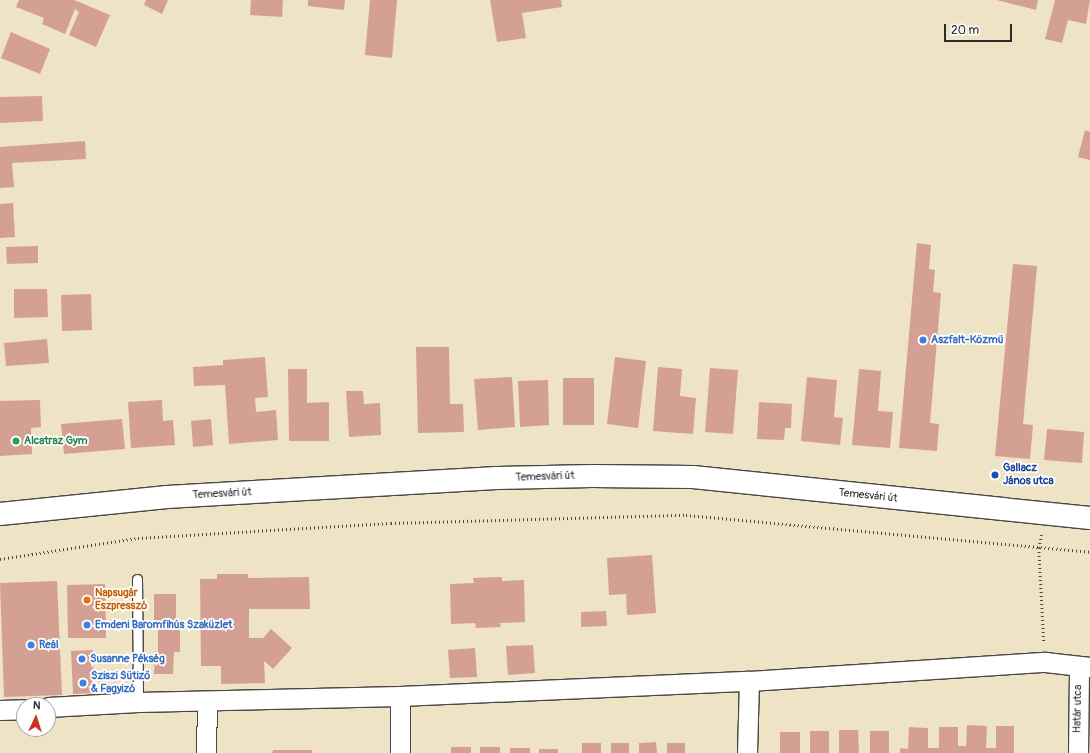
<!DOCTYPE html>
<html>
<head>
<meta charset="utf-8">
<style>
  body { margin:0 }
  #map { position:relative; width:1090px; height:753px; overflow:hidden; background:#efe3c6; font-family:Pangolin,sans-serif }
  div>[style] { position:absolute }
  .building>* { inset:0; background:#d4a093 }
  .path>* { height:2.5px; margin-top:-1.25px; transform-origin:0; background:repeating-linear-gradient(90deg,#484742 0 1px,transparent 0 4px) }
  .roads { filter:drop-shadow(1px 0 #484742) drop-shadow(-1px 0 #484742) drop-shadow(0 1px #484742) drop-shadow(0 -1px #484742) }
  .service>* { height:9px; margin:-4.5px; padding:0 4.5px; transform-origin:4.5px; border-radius:4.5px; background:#fff }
  .minor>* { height:19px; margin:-9.5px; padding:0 9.5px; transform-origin:9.5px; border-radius:9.5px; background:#fff }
  .tertiary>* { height:22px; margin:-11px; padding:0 11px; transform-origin:11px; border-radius:11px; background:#fff }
  .dots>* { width:11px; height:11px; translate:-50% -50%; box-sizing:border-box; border:2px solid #fff; border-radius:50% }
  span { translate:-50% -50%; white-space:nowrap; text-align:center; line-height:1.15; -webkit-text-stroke:3.5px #fff; paint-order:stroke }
  .shop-label { font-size:11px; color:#366cbe; font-weight:700 }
  .left { translate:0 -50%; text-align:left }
  .leisure-label { font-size:11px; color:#27864d; font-weight:700 }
  .transit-label { font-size:11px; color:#164399; font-weight:700 }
  .street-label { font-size:11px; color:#2b2b2b }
  .food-label { font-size:11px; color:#c56008; font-weight:700 }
  .north { position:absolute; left:16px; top:697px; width:40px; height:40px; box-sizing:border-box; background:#fff; border:1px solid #aaa; border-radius:50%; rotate:4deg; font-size:11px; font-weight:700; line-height:16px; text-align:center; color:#2b2b2b }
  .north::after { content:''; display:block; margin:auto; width:14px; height:18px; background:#c8321e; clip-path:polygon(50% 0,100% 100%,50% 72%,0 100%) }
  .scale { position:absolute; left:944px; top:24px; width:68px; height:18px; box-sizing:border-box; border:2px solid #2b2b2b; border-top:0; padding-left:5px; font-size:12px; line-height:14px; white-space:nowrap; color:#2b2b2b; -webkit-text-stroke:3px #fff; paint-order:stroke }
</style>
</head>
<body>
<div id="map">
  <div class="building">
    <div style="clip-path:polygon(19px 0,74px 0,110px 15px,96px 47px,69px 35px,79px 12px,75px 9px,65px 34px,42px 24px,44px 18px,16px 7px)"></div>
    <div style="clip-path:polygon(146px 0,168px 0,162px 14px,144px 5px)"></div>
    <div style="clip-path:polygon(251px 0,283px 0,282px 17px,250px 15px)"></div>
    <div style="clip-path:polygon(308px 0,345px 0,344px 10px,308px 6px)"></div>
    <div style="clip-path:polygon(370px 0,397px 0,392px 58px,365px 55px)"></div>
    <div style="clip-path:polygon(490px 0,561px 0,562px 7px,522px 13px,526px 38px,497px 42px)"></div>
    <div style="clip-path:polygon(997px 0,1038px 0,1036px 10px)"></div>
    <div style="clip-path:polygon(1055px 0,1090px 0,1086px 24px,1068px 20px,1062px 43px,1045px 39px)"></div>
    <div style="clip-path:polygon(11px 32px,50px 49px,40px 74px,1px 58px)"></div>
    <div style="clip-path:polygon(42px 96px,43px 121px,0 123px,0 97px)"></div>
    <div style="clip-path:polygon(1085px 130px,1090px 132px,1090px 160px,1078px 157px)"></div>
    <div style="clip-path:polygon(85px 141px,86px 159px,12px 163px,14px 187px,0 188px,0 147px)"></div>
    <div style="clip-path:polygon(13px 203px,15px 237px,0 238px,0 204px)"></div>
    <div style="clip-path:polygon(917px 243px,931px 245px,929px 269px,935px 270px,933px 292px,941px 293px,930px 423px,939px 424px,937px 451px,899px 448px)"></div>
    <div style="clip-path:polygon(38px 246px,38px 263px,7px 264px,6px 247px)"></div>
    <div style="clip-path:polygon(1013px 264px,1037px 266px,1023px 424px,1033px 425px,1030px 459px,995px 456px)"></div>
    <div style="clip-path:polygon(14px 289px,47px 289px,48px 317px,14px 318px)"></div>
    <div style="clip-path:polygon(91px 294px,92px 330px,62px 331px,61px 295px)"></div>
    <div style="clip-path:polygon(47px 339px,49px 363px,6px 366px,4px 343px)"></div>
    <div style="clip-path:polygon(416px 347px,449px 347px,450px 404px,463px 404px,464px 432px,418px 433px)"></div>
    <div style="clip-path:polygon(265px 357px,268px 397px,255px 398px,256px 412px,276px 410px,278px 440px,229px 444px,225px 385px,194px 386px,193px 367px,223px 365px,223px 360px)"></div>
    <div style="clip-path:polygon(615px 357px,646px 361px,638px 428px,607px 424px)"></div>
    <div style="clip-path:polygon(658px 367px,682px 369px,680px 396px,696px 398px,693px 434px,653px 431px)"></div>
    <div style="clip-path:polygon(710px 368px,738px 370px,733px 434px,705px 432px)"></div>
    <div style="clip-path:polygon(288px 369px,307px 369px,307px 403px,329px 402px,329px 441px,289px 441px)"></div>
    <div style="clip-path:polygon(859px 369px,881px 371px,878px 411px,893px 412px,890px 448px,852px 445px)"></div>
    <div style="clip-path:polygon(512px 377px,515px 427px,478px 430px,474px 379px)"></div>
    <div style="clip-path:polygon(807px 377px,837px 380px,834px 417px,843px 418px,840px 445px,801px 441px)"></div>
    <div style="clip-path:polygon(563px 378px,594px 378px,594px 425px,563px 425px)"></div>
    <div style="clip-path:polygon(548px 380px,549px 425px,520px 427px,518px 381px)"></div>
    <div style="clip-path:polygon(346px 391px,363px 391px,364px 404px,380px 403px,381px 435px,349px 437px)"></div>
    <div style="clip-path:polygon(40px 400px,41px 427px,31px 428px,32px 454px,0 456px,0 401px)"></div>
    <div style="clip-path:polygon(162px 400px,163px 421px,173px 420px,175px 445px,131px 448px,128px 402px)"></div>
    <div style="clip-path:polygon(759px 402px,792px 404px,791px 428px,785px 428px,784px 440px,757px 439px)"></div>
    <div style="clip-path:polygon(122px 419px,125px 449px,64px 454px,61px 424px)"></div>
    <div style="clip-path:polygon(211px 419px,213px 445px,193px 447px,191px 421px)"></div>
    <div style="clip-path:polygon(1047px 429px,1084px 432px,1082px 463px,1044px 460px)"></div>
    <div style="clip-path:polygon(652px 555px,656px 613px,627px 615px,626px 594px,609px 595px,607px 558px)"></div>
    <div style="clip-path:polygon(217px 574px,248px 574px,248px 578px,309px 577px,310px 609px,249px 609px,249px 638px,263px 638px,271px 629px,292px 648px,273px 669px,264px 661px,265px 683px,221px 684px,221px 666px,201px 666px,200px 579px,217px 579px)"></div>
    <div style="clip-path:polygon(502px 577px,502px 581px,524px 580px,525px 622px,500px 623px,501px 627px,476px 628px,475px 623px,451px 624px,450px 584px,474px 583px,473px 578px)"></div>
    <div style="clip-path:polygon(57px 581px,62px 695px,4px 697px,0 583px)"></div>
    <div style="clip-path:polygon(105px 584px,106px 638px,68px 638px,67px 585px)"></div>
    <div style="clip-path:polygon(154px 594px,176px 594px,176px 628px,180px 628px,180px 652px,174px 652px,173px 674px,154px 674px,155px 651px,158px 653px,158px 627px,154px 627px)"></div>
    <div style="clip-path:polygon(606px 611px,607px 626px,581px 627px,581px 612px)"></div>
    <div style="clip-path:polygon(533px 645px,535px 673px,508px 675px,506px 646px)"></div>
    <div style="clip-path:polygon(475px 648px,477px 677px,450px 678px,448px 650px)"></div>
    <div style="clip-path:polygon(93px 650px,94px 693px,73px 694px,71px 651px)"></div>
    <div style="clip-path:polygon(967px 725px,987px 726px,986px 748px,996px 748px,996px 726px,1014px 726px,1014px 753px,900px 753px,900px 748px,908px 749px,909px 727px,928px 728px,928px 748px,939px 748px,939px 727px,958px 727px,958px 746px,966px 746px)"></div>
    <div style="clip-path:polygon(839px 730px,858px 730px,859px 753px,839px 753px)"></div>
    <div style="clip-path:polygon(810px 731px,829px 731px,829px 753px,810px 753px)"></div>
    <div style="clip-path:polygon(870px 731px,889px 731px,889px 753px,870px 753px)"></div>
    <div style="clip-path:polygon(780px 732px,800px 732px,800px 753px,780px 753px)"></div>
    <div style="clip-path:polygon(656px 742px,657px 753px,639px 753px,639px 743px)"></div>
    <div style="clip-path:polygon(582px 743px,601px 743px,601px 753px,582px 753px)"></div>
    <div style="clip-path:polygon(611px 743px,629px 743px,629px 753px,611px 753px)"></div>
    <div style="clip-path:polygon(667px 743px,685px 743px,685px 753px,667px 753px)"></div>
    <div style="clip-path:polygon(451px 747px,471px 747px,471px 753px,451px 753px)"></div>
    <div style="clip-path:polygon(480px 747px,500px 747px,500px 753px,480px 753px)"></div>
    <div style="clip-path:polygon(510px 748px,530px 748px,530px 753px,510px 753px)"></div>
    <div style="clip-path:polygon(539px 749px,558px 749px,558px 753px,539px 753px)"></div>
    <div style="clip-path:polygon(273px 750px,312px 750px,312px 753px,272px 753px)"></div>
  </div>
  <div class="path">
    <div style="left:1042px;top:535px;width:13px;rotate:103deg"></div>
    <div style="left:1039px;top:548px;width:94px;rotate:87deg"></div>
    <div style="left:0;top:559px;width:140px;rotate:-8.7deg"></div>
    <div style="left:138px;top:538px;width:253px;rotate:-3.4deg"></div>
    <div style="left:391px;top:523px;width:295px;rotate:-1.6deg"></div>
    <div style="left:686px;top:515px;width:406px;rotate:5.2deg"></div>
  </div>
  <div class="roads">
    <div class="service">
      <div style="left:137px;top:579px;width:123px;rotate:89.5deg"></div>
    </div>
    <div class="minor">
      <div style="left:48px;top:707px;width:90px;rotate:-3.2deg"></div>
      <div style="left:138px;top:702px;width:262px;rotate:-1.3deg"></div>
      <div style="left:400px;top:696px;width:349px;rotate:-2.5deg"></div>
      <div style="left:749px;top:681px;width:297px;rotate:-3.7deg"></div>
      <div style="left:1045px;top:662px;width:45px;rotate:6.3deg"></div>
      <div style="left:0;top:710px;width:24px;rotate:-2deg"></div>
      <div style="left:206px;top:753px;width:52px;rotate:-88.9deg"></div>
      <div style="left:400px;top:753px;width:57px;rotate:-90deg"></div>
      <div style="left:747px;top:753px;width:72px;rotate:-88.4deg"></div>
      <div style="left:1078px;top:753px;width:87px;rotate:-89.3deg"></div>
    </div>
    <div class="tertiary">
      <div style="left:0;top:514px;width:168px;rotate:-5.8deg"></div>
      <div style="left:167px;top:497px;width:330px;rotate:-3.3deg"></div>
      <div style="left:496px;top:478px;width:96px;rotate:-1.2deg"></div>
      <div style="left:592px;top:476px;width:101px;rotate:0.6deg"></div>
      <div style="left:693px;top:477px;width:399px;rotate:5.9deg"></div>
    </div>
  </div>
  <div class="dots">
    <div style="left:923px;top:340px;background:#3f7fe0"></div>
    <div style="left:16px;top:441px;background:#2e9e5b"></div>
    <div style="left:995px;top:475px;background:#1a4fb4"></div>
    <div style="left:87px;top:600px;background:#e8710a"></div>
    <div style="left:87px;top:625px;background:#3f7fe0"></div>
    <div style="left:31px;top:645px;background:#3f7fe0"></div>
    <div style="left:82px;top:659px;background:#3f7fe0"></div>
    <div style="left:83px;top:683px;background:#3f7fe0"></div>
  </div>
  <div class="shop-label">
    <span class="left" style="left:931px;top:340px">Aszfalt-Közmű</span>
    <span class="left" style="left:95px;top:625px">Emdeni Baromfihús Szaküzlet</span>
    <span class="left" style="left:39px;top:645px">Reál</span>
    <span class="left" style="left:90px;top:659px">Susanne Pékség</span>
    <span class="left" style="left:91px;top:683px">Sziszi Sütiző<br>&amp; Fagyizó</span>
  </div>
  <div class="leisure-label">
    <span class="left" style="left:24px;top:441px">Alcatraz Gym</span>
  </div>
  <div class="transit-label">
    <span class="left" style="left:1003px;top:475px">Gallacz<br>János utca</span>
  </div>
  <div class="street-label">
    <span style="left:545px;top:477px;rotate:-2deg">Temesvári út</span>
    <span style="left:222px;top:494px;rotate:-3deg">Temesvári út</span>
    <span style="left:868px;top:496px;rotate:6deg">Temesvári út</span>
    <span style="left:1078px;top:709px;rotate:-89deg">Határ utca</span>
  </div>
  <div class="food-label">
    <span class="left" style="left:95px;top:600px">Napsugár<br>Eszpresszó</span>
  </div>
  <div class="north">N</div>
  <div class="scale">20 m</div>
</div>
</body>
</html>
